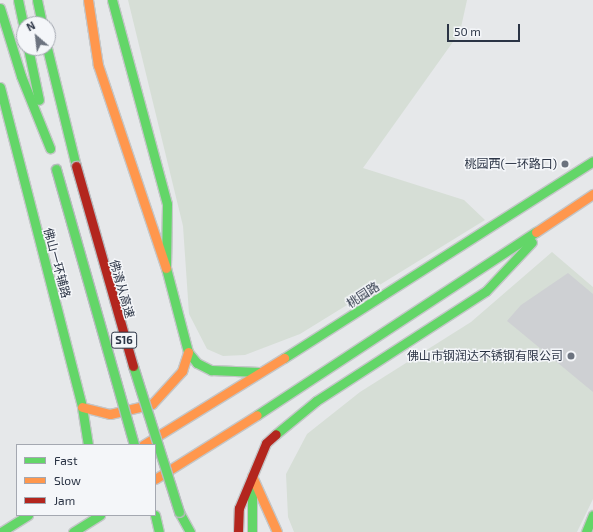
<!DOCTYPE html>
<html>
<head>
<meta charset="utf-8">
<style>
  body { margin:0 }
  #map { position:relative; width:593px; height:532px; overflow:hidden; background:#e6e8ea; font-family:"Exo 2","Noto Sans SC",sans-serif }
  div>[style] { position:absolute }
  .green>* { inset:0; background:#d6ded6 }
  .building>* { inset:0; background:#ced0d3 }
  .roads { filter:drop-shadow(1px 0 #c4c6c8) drop-shadow(-1px 0 #c4c6c8) drop-shadow(0 1px #c4c6c8) drop-shadow(0 -1px #c4c6c8) }
  .fast>* { height:9px; margin:-4.5px; padding:0 4.5px; transform-origin:4.5px; border-radius:4.5px; background:#63d668 }
  .slow>* { height:9px; margin:-4.5px; padding:0 4.5px; transform-origin:4.5px; border-radius:4.5px; background:#ff974d }
  .jam>* { height:9px; margin:-4.5px; padding:0 4.5px; transform-origin:4.5px; border-radius:4.5px; background:#b3261e }
  .bridges { filter:drop-shadow(1px 0 #b8bbbf) drop-shadow(-1px 0 #b8bbbf) drop-shadow(0 1px #b8bbbf) drop-shadow(0 -1px #b8bbbf) }
  .fast-bridge>* { height:9px; margin:-4.5px; padding:0 4.5px; transform-origin:4.5px; border-radius:4.5px; background:#63d668 }
  .jam-bridge>* { height:9px; margin:-4.5px; padding:0 4.5px; transform-origin:4.5px; border-radius:4.5px; background:#b3261e }
  .dots>* { width:11px; height:11px; translate:-50% -50%; box-sizing:border-box; border:2px solid #f4f6f9; border-radius:50% }
  span { translate:-50% -50%; white-space:nowrap; text-align:center; line-height:1.15; -webkit-text-stroke:3px #f4f6f9; paint-order:stroke }
  .shield-label span { padding:1px 3px; background:#f4f6f9; border:1px solid; border-radius:3px; -webkit-text-stroke-width:0 }
  .shield-label { font-size:11px; color:#2b3445; font-weight:700 }
  .poi-label { font-size:12px; color:#2b3445 }
  .right { translate:-100% -50%; text-align:right }
  .street-label { font-size:12px; color:#2b3445 }
  .legend { position:absolute; left:16px; top:444px; width:140px; height:72px; box-sizing:border-box; background:#f4f6f9; border:1px solid #a4a8b1; margin:0; padding:5px 7px; list-style:none; font-size:12px; color:#2b3445 }
  .legend li { display:flex; align-items:center; gap:8px; height:20px }
  .legend b { width:20px; border:1px solid #a4a8b1 }
  .north { position:absolute; left:16px; top:16px; width:40px; height:40px; box-sizing:border-box; background:#f4f6f9; border:1px solid #a4a8b1; border-radius:50%; rotate:332deg; font-size:11px; font-weight:700; line-height:16px; text-align:center; color:#2b3445 }
  .north::after { content:''; display:block; margin:auto; width:14px; height:18px; background:#6c737f; clip-path:polygon(50% 0,100% 100%,50% 72%,0 100%) }
  .scale { position:absolute; left:447px; top:24px; width:73px; height:18px; box-sizing:border-box; border:2px solid #2b3445; border-top:0; padding-left:5px; font-size:12px; line-height:14px; white-space:nowrap; color:#2b3445; -webkit-text-stroke:3px #f4f6f9; paint-order:stroke }
</style>
</head>
<body>
<div id="map">
  <div class="green">
    <div style="clip-path:polygon(128px 0,467px 0,460px 32px,363px 168px,464px 200px,485px 220px,300px 334px,245px 355px,223px 356px,207px 349px,189px 314px,183px 226px)"></div>
    <div style="clip-path:polygon(552px 252px,593px 287px,593px 499px,577px 532px,294px 532px,288px 517px,286px 474px,307px 434px,360px 392px,471px 322px)"></div>
  </div>
  <div class="building">
    <div style="clip-path:polygon(568px 273px,593px 294px,593px 392px,507px 321px,521px 305px)"></div>
  </div>
  <div class="roads">
    <div class="fast">
      <div style="left:18px;top:0;width:30px;rotate:78deg"></div>
      <div style="left:37px;top:0;width:25px;rotate:78deg"></div>
      <div style="left:112px;top:0;width:211px;rotate:74.9deg"></div>
      <div style="left:167px;top:204px;width:64px;rotate:90.9deg"></div>
      <div style="left:166px;top:268px;width:87px;rotate:75.3deg"></div>
      <div style="left:188px;top:352px;width:14px;rotate:51deg"></div>
      <div style="left:197px;top:363px;width:16px;rotate:27deg"></div>
      <div style="left:211px;top:370px;width:48px;rotate:2.4deg"></div>
      <div style="left:0;top:8px;width:71px;rotate:72.8deg"></div>
      <div style="left:21px;top:76px;width:78px;rotate:68.1deg"></div>
      <div style="left:28px;top:48px;width:53px;rotate:78.1deg"></div>
      <div style="left:47px;top:48px;width:122px;rotate:76.2deg"></div>
      <div style="left:0;top:87px;width:330px;rotate:75.6deg"></div>
      <div style="left:82px;top:407px;width:38px;rotate:81deg"></div>
      <div style="left:284px;top:358px;width:366px;rotate:-32.5deg"></div>
      <div style="left:257px;top:415px;width:334px;rotate:-33.3deg"></div>
      <div style="left:276px;top:434px;width:52px;rotate:-39.5deg"></div>
      <div style="left:316px;top:401px;width:202px;rotate:-32.9deg"></div>
      <div style="left:486px;top:291px;width:67px;rotate:-46.8deg"></div>
      <div style="left:252px;top:484px;width:48px;rotate:90deg"></div>
      <div style="left:179px;top:512px;width:23px;rotate:61deg"></div>
      <div style="left:155px;top:515px;width:17px;rotate:77deg"></div>
      <div style="left:1px;top:532px;width:32px;rotate:-32deg"></div>
      <div style="left:73px;top:532px;width:32px;rotate:-32deg"></div>
      <div style="left:586px;top:532px;width:18px;rotate:-68deg"></div>
    </div>
    <div class="slow">
      <div style="left:88px;top:0;width:66px;rotate:81.3deg"></div>
      <div style="left:98px;top:65px;width:214px;rotate:71.5deg"></div>
      <div style="left:536px;top:232px;width:69px;rotate:-33.7deg"></div>
      <div style="left:82px;top:407px;width:29px;rotate:14deg"></div>
      <div style="left:110px;top:414px;width:43px;rotate:-13.4deg"></div>
      <div style="left:152px;top:404px;width:45px;rotate:-47.7deg"></div>
      <div style="left:182px;top:371px;width:20px;rotate:-72deg"></div>
      <div style="left:143px;top:445px;width:166px;rotate:-31.7deg"></div>
      <div style="left:252px;top:476px;width:61px;rotate:65.9deg"></div>
      <div style="left:155px;top:479px;width:120px;rotate:-32.1deg"></div>
    </div>
    <div class="jam">
      <div style="left:238px;top:532px;width:24px;rotate:-88deg"></div>
      <div style="left:239px;top:508px;width:70px;rotate:-67.4deg"></div>
      <div style="left:266px;top:443px;width:13px;rotate:-42deg"></div>
    </div>
  </div>
  <div class="bridges">
    <div class="fast-bridge">
      <div style="left:56px;top:169px;width:287px;rotate:74.2deg"></div>
      <div style="left:133px;top:366px;width:153px;rotate:72.5deg"></div>
    </div>
    <div class="jam-bridge">
      <div style="left:76px;top:166px;width:208px;rotate:74.1deg"></div>
    </div>
  </div>
  <div class="dots">
    <div style="left:565px;top:164px;background:#6c737f"></div>
    <div style="left:571px;top:356px;background:#6c737f"></div>
  </div>
  <div class="shield-label">
    <span style="left:124px;top:340px">S16</span>
  </div>
  <div class="poi-label">
    <span class="right" style="left:557px;top:164px">桃园西(一环路口)</span>
    <span class="right" style="left:563px;top:356px">佛山市钢润达不锈钢有限公司</span>
  </div>
  <div class="street-label">
    <span style="left:57px;top:263px;rotate:75deg">佛山一环辅路</span>
    <span style="left:122px;top:289px;rotate:74deg">佛清从高速</span>
    <span style="left:363px;top:295px;rotate:-33deg">桃园路</span>
  </div>
  <ul class="legend">
  <li><b style="height:5px;background:#63d668"></b>Fast</li>
  <li><b style="height:5px;background:#ff974d"></b>Slow</li>
  <li><b style="height:5px;background:#b3261e"></b>Jam</li>
  </ul>
  <div class="north">N</div>
  <div class="scale">50 m</div>
</div>
</body>
</html>
